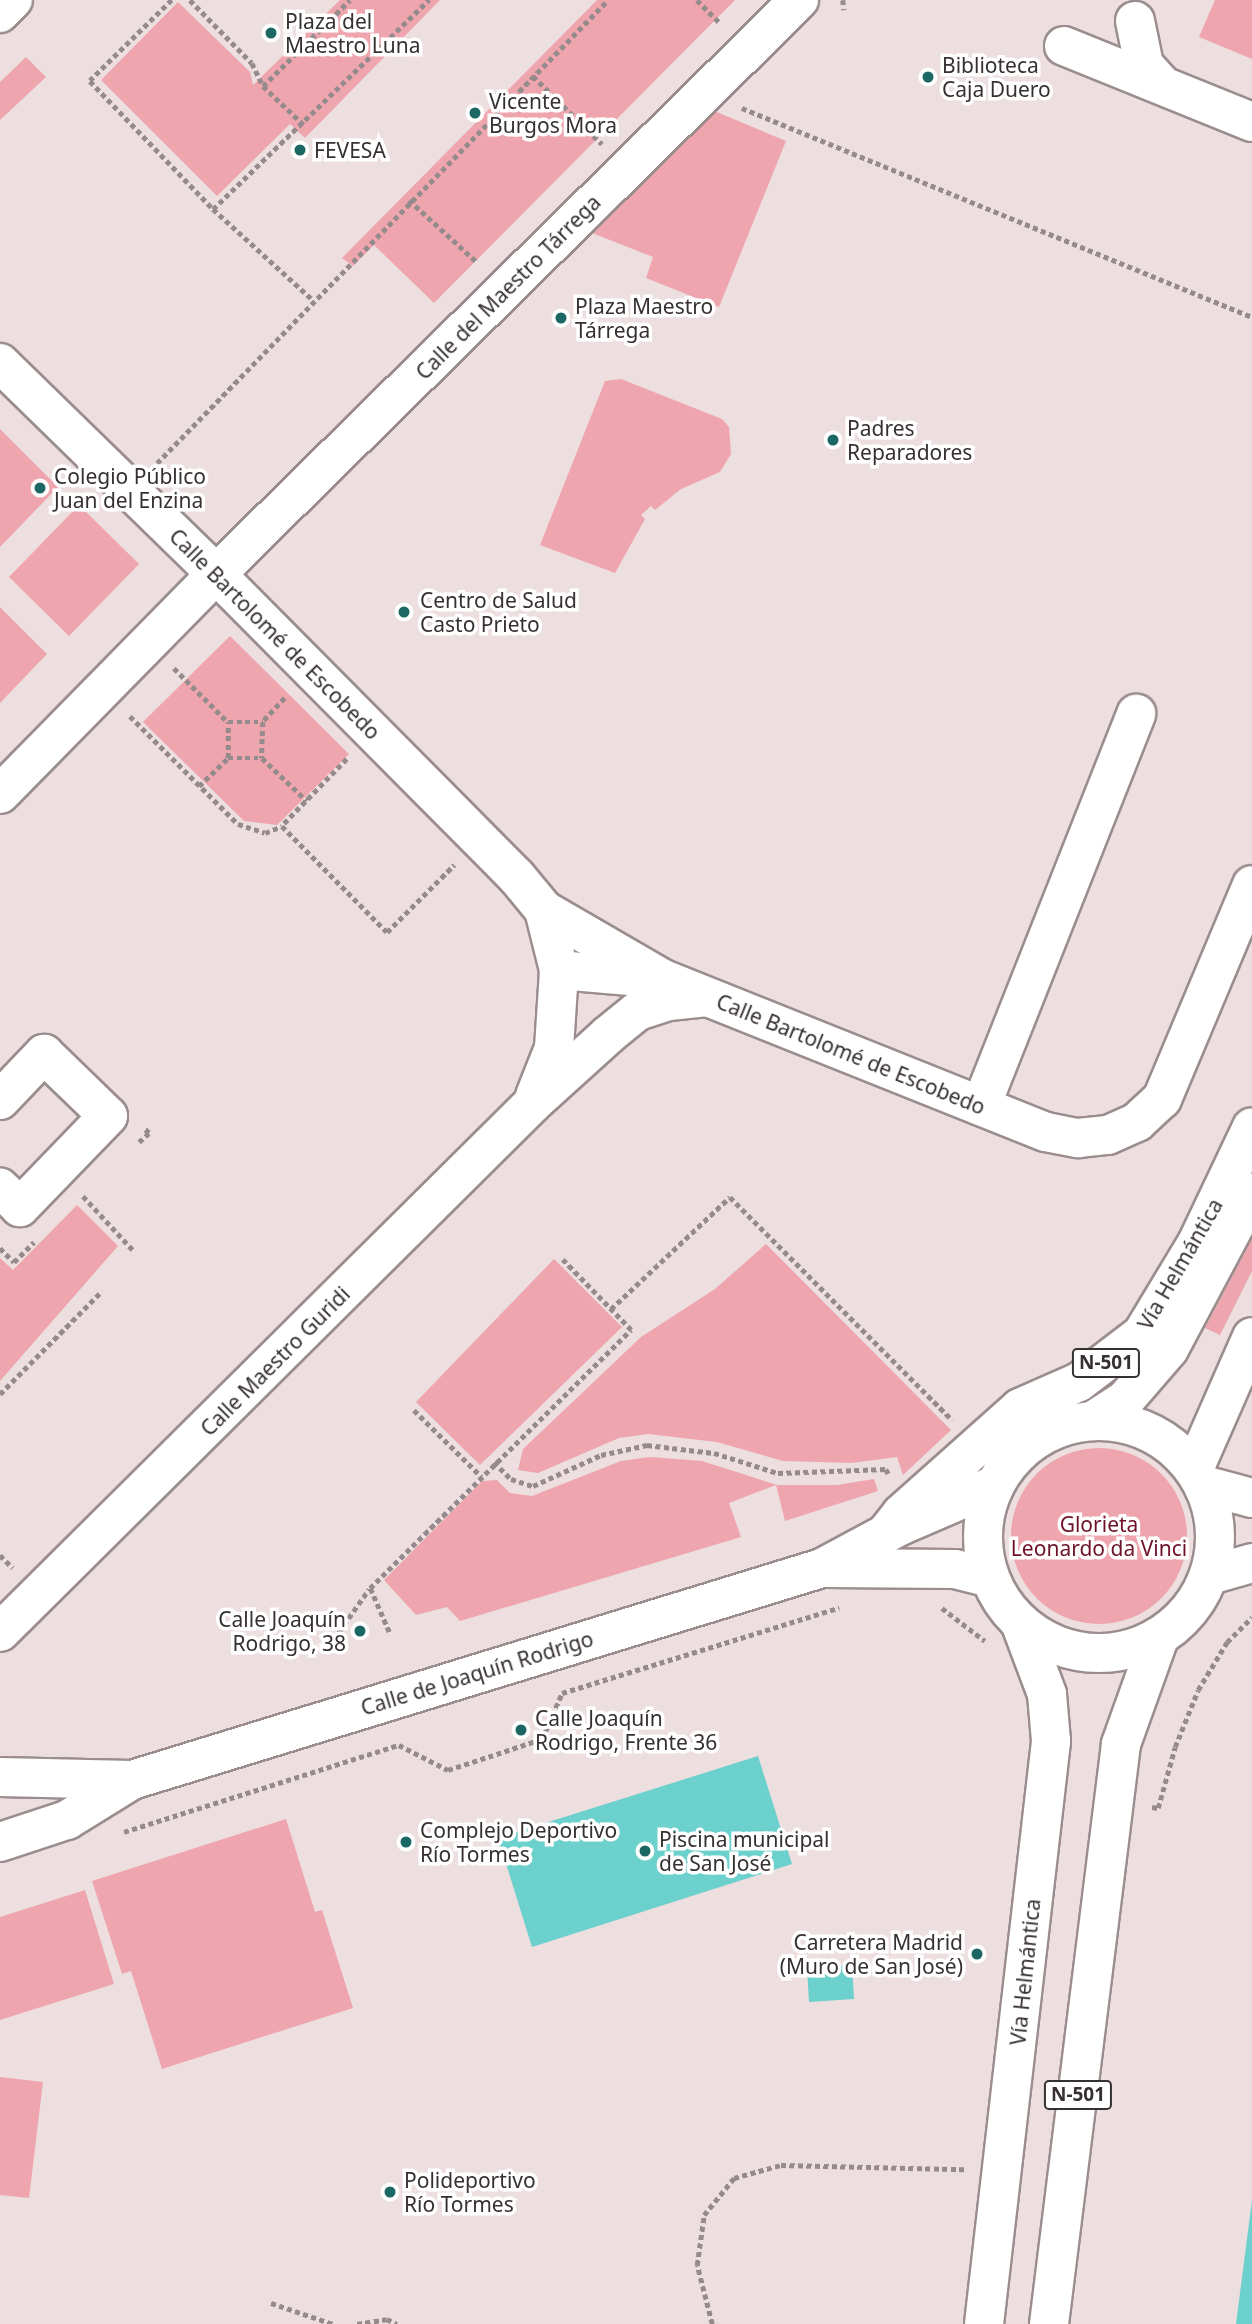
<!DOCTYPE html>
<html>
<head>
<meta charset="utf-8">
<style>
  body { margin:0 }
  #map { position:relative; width:1252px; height:2324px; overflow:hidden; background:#eddedf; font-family:"Noto Sans",sans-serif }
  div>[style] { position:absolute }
  .green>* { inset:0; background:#eea5ad }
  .round { border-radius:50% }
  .water>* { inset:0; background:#6cd0cc }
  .path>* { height:4.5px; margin-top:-2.25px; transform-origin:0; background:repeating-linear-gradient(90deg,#968b8c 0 5px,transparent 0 8.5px) }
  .roads { filter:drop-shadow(2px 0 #9b8d8e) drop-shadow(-2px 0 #9b8d8e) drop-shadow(0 2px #9b8d8e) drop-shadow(0 -2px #9b8d8e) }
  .minor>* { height:38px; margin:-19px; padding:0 19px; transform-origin:19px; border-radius:19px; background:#fff }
  .major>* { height:38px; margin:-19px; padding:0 19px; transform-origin:19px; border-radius:19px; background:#fff }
  .highway>* { height:38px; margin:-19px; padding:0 19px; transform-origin:19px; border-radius:19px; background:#fff }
  .highway>.ring { margin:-19px; padding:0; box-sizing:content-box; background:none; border:38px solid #fff; border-radius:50% }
  .dots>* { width:19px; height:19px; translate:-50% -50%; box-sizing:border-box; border:4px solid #fff; border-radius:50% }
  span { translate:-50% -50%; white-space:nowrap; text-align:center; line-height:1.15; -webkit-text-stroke:7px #fff; paint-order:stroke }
  .shield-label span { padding:2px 5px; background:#fff; border:2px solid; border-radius:5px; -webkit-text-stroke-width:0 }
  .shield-label { font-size:19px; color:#363030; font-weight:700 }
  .poi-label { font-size:21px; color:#363030 }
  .left { translate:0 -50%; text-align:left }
  .right { translate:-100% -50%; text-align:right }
  .street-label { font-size:21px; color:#363030 }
  .park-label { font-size:21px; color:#6d1129 }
</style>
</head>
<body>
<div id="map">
  <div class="green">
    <div style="clip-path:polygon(340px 0,440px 0,305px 138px,290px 124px,217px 196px,101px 80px,178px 2px,250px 72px,253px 85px)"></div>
    <div style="clip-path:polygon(597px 0,735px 0,434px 303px,374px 245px,353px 266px,342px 258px)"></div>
    <div style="clip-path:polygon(1215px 0,1252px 0,1252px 59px,1199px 37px)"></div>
    <div style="clip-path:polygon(26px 57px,46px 77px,0 120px,0 82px)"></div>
    <div style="clip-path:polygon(712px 110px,786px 141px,719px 307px,646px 278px,653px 257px,587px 231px)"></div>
    <div style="clip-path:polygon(621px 379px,722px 419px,729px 427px,731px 454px,720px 472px,681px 489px,655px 510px,651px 506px,641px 515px,645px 519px,615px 573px,540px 545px,605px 381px)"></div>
    <div style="clip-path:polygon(0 429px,58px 487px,0 547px)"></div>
    <div style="clip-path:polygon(79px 505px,139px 564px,69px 636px,9px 577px)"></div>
    <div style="clip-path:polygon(0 607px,47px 654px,0 703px)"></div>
    <div style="clip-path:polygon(230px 636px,349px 754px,277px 825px,244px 821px,143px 722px)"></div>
    <div style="clip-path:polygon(77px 1205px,118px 1246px,0 1381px,0 1258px,13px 1270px)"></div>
    <div style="clip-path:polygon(1252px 1239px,1252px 1271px,1220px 1335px,1205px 1328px)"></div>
    <div style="clip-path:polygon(766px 1244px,951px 1430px,903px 1475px,897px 1457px,852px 1463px,783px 1461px,717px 1442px,648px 1434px,619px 1438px,538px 1473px,518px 1470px,523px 1449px,641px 1337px,715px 1289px)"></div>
    <div style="clip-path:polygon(554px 1259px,622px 1327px,480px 1465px,416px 1402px)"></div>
    <div class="round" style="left:1011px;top:1448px;width:176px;height:176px"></div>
    <div style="clip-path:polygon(650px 1457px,702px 1461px,777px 1485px,837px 1485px,874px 1479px,878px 1491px,785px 1521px,776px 1485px,729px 1503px,741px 1537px,460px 1621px,447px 1607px,416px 1615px,384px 1580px,482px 1481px,497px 1480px,510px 1493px,532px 1496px,621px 1461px)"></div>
    <div style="clip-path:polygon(286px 1819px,315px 1912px,322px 1910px,353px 2008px,162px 2069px,131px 1971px,122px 1974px,92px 1881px)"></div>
    <div style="clip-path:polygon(85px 1890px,114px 1984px,0 2020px,0 1917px)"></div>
    <div style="clip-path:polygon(0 2077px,43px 2082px,29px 2198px,0 2195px)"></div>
  </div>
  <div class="water">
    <div style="clip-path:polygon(758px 1756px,792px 1864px,532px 1947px,498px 1838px)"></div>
    <div style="clip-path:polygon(852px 1965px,854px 1999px,809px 2002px,807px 1968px)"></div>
    <div style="clip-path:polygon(1252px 2200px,1252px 2324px,1236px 2324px)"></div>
  </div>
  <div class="path">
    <div style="left:172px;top:0;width:115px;rotate:135.4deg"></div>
    <div style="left:90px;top:81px;width:178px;rotate:46.1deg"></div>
    <div style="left:213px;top:209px;width:134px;rotate:42.3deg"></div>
    <div style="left:190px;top:0;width:88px;rotate:45.5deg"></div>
    <div style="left:252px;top:63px;width:25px;rotate:64deg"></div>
    <div style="left:263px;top:86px;width:57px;rotate:43.6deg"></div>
    <div style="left:697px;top:0;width:34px;rotate:45deg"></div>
    <div style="left:843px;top:0;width:10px;rotate:84deg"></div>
    <div style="left:533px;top:76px;width:97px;rotate:44.6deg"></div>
    <div style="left:263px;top:86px;width:122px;rotate:-44.7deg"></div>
    <div style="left:742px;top:108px;width:551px;rotate:22.28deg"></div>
    <div style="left:409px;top:200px;width:93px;rotate:42.4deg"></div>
    <div style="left:213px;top:209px;width:301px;rotate:-44.1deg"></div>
    <div style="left:157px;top:463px;width:646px;rotate:-45.75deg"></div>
    <div style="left:174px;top:668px;width:76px;rotate:45deg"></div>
    <div style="left:228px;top:722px;width:35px"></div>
    <div style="left:285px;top:698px;width:33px;rotate:133deg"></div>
    <div style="left:263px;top:722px;width:36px;rotate:92deg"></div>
    <div style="left:262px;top:758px;width:62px;rotate:43.7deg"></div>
    <div style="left:130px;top:716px;width:153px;rotate:45deg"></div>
    <div style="left:238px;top:824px;width:28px;rotate:18deg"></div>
    <div style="left:265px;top:833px;width:18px;rotate:-22deg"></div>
    <div style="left:228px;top:758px;width:34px"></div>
    <div style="left:347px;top:759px;width:93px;rotate:134.1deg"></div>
    <div style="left:282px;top:826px;width:149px;rotate:45.3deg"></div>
    <div style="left:387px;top:932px;width:95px;rotate:-45deg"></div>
    <div style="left:199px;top:786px;width:40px;rotate:-44deg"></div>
    <div style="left:228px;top:758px;width:36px;rotate:-90deg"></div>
    <div style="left:139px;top:1142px;width:13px;rotate:-42deg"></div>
    <div style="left:149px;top:1133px;width:6px;rotate:-141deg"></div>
    <div style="left:83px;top:1196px;width:75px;rotate:47.2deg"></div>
    <div style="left:0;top:1248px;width:20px;rotate:45deg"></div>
    <div style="left:14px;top:1262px;width:28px;rotate:-45deg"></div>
    <div style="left:611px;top:1309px;width:163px;rotate:-43.3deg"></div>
    <div style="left:730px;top:1197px;width:315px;rotate:45.1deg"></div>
    <div style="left:0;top:1394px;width:144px;rotate:-45.3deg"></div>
    <div style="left:414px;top:1410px;width:95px;rotate:44.6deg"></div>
    <div style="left:494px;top:1462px;width:24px;rotate:45deg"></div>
    <div style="left:511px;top:1479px;width:23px;rotate:18deg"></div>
    <div style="left:533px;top:1486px;width:75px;rotate:-24.5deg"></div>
    <div style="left:601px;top:1455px;width:47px;rotate:-12.3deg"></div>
    <div style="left:647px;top:1445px;width:67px;rotate:6.8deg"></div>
    <div style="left:714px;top:1453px;width:67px;rotate:17.4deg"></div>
    <div style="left:778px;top:1473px;width:108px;rotate:-2.1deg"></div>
    <div style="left:886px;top:1469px;width:7px;rotate:63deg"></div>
    <div style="left:0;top:1555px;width:18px;rotate:45deg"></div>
    <div style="left:942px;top:1608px;width:54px;rotate:37.5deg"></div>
    <div style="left:389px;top:1632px;width:48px;rotate:-113.4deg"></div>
    <div style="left:370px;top:1588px;width:367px;rotate:-44.7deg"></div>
    <div style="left:631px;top:1330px;width:98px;rotate:-134.2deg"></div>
    <div style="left:324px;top:1653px;width:78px;rotate:-54.9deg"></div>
    <div style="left:1152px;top:1807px;width:6px;rotate:9deg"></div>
    <div style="left:1158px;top:1808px;width:63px;rotate:-74.4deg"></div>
    <div style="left:1175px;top:1747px;width:61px;rotate:-68deg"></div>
    <div style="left:1198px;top:1690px;width:56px;rotate:-58.9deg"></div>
    <div style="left:1227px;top:1642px;width:35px;rotate:-45deg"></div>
    <div style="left:124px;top:1832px;width:288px;rotate:-17.6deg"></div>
    <div style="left:399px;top:1745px;width:55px;rotate:27deg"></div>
    <div style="left:448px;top:1770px;width:99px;rotate:-18.3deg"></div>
    <div style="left:542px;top:1739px;width:50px;rotate:-66.5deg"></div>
    <div style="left:562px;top:1693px;width:290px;rotate:-17.1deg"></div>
    <div style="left:271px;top:2303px;width:65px;rotate:18.7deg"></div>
    <div style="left:357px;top:2324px;width:30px;rotate:-9deg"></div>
    <div style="left:387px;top:2319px;width:11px;rotate:27deg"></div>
    <div style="left:712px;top:2324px;width:61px;rotate:-104.3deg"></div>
    <div style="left:697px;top:2265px;width:50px;rotate:-82deg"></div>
    <div style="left:704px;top:2215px;width:48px;rotate:-51deg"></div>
    <div style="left:734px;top:2178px;width:49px;rotate:-15.5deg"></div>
    <div style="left:781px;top:2165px;width:183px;rotate:1.3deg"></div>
  </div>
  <div class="roads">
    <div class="minor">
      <div style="left:1135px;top:21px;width:45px;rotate:78.4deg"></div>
      <div style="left:1144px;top:65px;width:25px;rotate:48deg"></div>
      <div style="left:1064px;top:46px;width:203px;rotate:22deg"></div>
      <div style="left:0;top:363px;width:302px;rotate:44.3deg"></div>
      <div style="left:216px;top:574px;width:426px;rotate:45.2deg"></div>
      <div style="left:516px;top:876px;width:44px;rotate:50.5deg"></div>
      <div style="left:544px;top:910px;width:138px;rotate:30.1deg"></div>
      <div style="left:663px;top:979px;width:412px;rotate:21.8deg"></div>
      <div style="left:1046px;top:1132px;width:33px;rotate:11deg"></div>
      <div style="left:1078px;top:1138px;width:30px;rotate:-6deg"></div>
      <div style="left:1108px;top:1135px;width:32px;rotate:-24deg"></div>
      <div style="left:1137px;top:1122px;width:34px;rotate:-43deg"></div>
      <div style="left:1162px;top:1099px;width:232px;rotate:-67.2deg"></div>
      <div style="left:0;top:794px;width:308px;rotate:-45.5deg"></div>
      <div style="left:216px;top:574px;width:818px;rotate:-44.55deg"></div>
      <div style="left:559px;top:970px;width:92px;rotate:5deg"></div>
      <div style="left:535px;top:1096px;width:52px;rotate:-68.4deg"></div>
      <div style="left:554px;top:1048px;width:78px;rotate:-86.3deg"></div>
      <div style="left:559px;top:970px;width:62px;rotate:-104deg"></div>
      <div style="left:0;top:1100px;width:64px;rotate:-46.3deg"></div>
      <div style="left:44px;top:1054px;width:89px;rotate:44.1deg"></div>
      <div style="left:108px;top:1116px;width:127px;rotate:134deg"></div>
      <div style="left:20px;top:1207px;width:28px;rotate:-136deg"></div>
      <div style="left:981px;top:1106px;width:422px;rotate:-68.4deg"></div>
      <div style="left:0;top:1632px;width:750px;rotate:-44.78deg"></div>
      <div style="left:532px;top:1104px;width:103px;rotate:-42.2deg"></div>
      <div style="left:608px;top:1035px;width:38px;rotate:-39deg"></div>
      <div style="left:638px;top:1011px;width:33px;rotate:-18deg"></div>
      <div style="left:669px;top:1001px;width:38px;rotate:-6deg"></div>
    </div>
    <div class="major">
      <div style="left:0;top:13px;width:18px;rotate:-45deg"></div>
      <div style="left:827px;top:1568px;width:128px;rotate:0.4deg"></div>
      <div style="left:955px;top:1569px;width:36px;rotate:14deg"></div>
      <div style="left:0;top:1777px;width:132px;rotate:1.3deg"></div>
      <div style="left:0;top:1842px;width:71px;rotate:-18.2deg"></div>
      <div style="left:67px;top:1820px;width:76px;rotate:-31.6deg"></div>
      <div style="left:132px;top:1780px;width:722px;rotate:-17.08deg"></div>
      <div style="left:822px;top:1568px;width:91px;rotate:-28.3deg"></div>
      <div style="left:902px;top:1525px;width:101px;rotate:-23.3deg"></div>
    </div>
    <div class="highway">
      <div style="left:1094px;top:1420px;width:37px;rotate:-33deg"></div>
      <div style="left:1125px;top:1400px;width:67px;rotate:-49.2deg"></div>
      <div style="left:1169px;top:1349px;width:177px;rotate:-62deg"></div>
      <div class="ring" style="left:983px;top:1421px;width:194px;height:194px"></div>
      <div style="left:1194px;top:1469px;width:144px;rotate:-66.3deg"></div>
      <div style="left:1204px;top:1485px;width:50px;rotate:15.2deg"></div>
      <div style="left:887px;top:1532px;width:23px;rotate:-52deg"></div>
      <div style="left:901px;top:1514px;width:159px;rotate:-41.7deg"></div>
      <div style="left:1020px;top:1408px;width:64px;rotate:-23.8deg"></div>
      <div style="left:1079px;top:1382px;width:79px;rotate:-37.3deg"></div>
      <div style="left:1142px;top:1334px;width:106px;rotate:-58.9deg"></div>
      <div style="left:1197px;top:1243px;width:128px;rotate:-64.6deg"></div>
      <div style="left:1210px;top:1575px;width:44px;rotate:-15.9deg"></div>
      <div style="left:984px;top:2324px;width:587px;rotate:-83.44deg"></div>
      <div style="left:1051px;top:1741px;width:47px;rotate:-94.9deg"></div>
      <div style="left:1047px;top:1694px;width:74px;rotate:-110.6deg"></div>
      <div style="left:1049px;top:2324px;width:584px;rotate:-82.92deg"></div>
      <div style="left:1121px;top:1744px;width:113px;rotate:-70.3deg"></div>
    </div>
  </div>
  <div class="dots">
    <div style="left:271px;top:33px;background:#1a6764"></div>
    <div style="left:928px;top:77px;background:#1a6764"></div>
    <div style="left:475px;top:113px;background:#1a6764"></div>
    <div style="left:300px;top:150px;background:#1a6764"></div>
    <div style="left:561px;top:318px;background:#1a6764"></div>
    <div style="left:833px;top:440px;background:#1a6764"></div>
    <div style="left:40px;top:488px;background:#1a6764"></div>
    <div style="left:404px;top:612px;background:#1a6764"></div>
    <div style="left:360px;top:1631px;background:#1a6764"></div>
    <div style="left:521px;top:1730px;background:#1a6764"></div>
    <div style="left:406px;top:1842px;background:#1a6764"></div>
    <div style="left:645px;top:1851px;background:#1a6764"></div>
    <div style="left:977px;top:1954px;background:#1a6764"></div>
    <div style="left:390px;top:2192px;background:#1a6764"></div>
  </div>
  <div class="shield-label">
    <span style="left:1106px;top:1363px">N-501</span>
    <span style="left:1078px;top:2095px">N-501</span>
  </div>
  <div class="poi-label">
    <span class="left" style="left:285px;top:33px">Plaza del<br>Maestro Luna</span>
    <span class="left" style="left:942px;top:77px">Biblioteca<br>Caja Duero</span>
    <span class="left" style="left:489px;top:113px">Vicente<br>Burgos Mora</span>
    <span class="left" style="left:314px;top:150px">FEVESA</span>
    <span class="left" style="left:575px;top:318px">Plaza Maestro<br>Tárrega</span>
    <span class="left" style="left:847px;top:440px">Padres<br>Reparadores</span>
    <span class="left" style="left:54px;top:488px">Colegio Público<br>Juan del Enzina</span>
    <span class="left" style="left:420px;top:612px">Centro de Salud<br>Casto Prieto</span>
    <span class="right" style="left:346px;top:1631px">Calle Joaquín<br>Rodrigo, 38</span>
    <span class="left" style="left:535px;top:1730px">Calle Joaquín<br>Rodrigo, Frente 36</span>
    <span class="left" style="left:420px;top:1842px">Complejo Deportivo<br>Río Tormes</span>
    <span class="left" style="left:659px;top:1851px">Piscina municipal<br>de San José</span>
    <span class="right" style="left:963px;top:1954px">Carretera Madrid<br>(Muro de San José)</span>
    <span class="left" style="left:404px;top:2192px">Polideportivo<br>Río Tormes</span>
  </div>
  <div class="street-label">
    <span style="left:508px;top:287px;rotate:-45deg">Calle del Maestro Tárrega</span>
    <span style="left:275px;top:634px;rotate:45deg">Calle Bartolomé de Escobedo</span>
    <span style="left:851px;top:1054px;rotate:22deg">Calle Bartolomé de Escobedo</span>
    <span style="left:1180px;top:1264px;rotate:-60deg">Vía Helmántica</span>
    <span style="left:275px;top:1361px;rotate:-45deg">Calle Maestro Guridi</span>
    <span style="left:477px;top:1673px;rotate:-17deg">Calle de Joaquín Rodrigo</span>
    <span style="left:1025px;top:1972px;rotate:-84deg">Vía Helmántica</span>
  </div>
  <div class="park-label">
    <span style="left:1099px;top:1536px">Glorieta<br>Leonardo da Vinci</span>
  </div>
</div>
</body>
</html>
